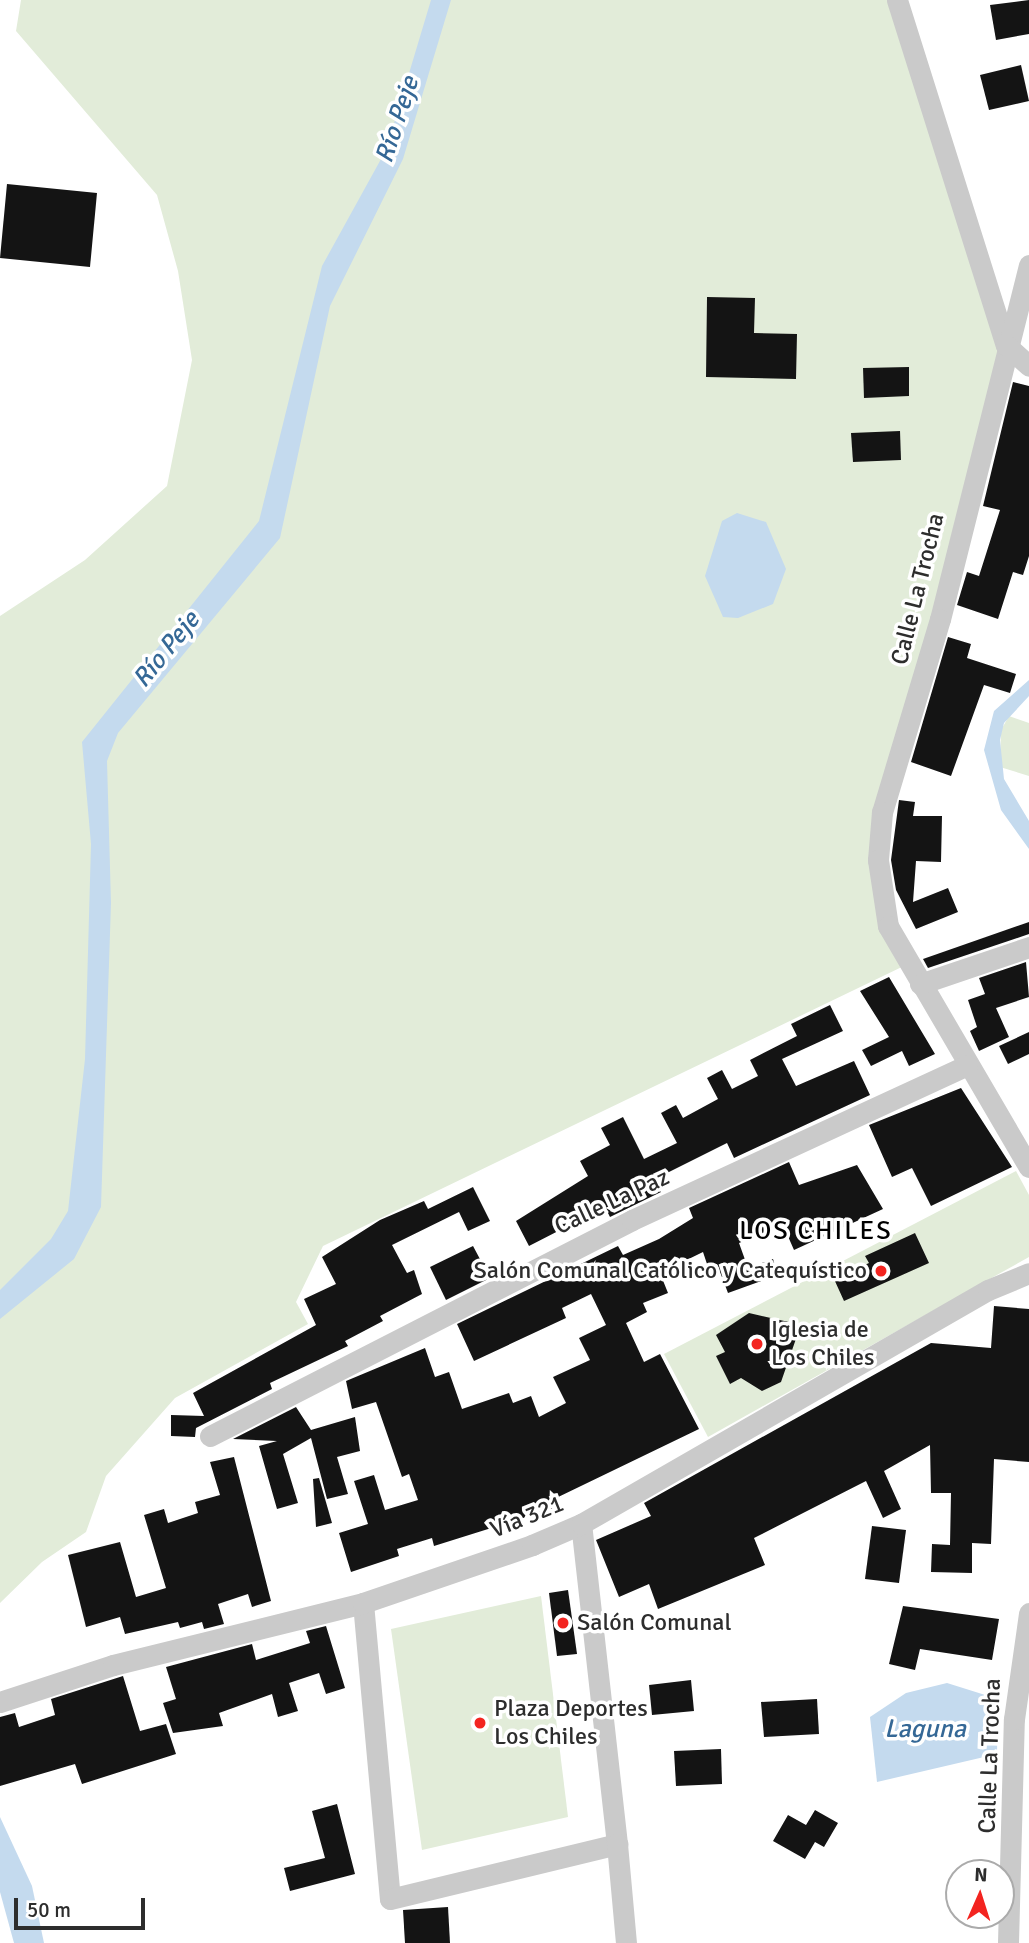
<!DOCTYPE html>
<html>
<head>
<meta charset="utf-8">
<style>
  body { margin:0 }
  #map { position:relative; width:1029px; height:1943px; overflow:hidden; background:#fff; font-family:Signika,sans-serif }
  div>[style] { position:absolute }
  .green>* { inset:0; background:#e2ecd9 }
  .water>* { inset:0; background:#c4daee }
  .building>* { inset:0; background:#141414 }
  .minor>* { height:21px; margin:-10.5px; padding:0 10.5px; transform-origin:10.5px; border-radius:10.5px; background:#cacaca }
  .dots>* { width:19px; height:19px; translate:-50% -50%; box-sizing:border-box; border:4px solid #fff; border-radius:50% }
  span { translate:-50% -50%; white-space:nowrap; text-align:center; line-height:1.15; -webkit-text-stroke:7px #fff; paint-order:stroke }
  .street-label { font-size:24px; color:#2d2d2d }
  .poi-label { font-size:24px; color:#2d2d2d }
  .right { translate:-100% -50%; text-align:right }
  .left { translate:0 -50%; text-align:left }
  .water-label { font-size:26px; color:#356896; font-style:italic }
  .neighbourhood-label { font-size:26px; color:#000; letter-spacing:2px }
  .north { position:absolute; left:945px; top:1859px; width:70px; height:70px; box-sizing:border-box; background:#fff; border:2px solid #ababab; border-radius:50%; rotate:3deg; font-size:19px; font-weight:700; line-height:28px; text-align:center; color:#2d2d2d }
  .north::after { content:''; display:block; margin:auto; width:24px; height:32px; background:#f32420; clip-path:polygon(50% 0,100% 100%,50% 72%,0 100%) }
  .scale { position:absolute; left:14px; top:1898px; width:131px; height:32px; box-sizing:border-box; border:4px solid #2d2d2d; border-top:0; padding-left:9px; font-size:21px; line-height:24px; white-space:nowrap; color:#2d2d2d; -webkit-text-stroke:5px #fff; paint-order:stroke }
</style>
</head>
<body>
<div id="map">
  <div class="green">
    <div style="clip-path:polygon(21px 0,894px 0,1006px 345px,878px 860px,908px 964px,323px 1246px,296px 1302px,308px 1324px,175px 1398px,106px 1476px,86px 1532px,42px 1562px,0 1603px,0 616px,85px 560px,167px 486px,192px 360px,178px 271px,157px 195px,16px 31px)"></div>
    <div style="clip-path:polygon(1009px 716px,1029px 723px,1029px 776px,1000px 767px,1001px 730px)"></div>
    <div style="clip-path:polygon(1016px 1171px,1029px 1195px,1029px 1257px,708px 1437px,664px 1354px)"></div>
    <div style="clip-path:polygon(541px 1596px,568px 1817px,422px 1850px,391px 1629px)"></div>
  </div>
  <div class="water">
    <div style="clip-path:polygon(431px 0,451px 0,403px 159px,330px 306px,280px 538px,118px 733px,107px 761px,111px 903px,101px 1207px,74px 1259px,0 1319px,0 1290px,51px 1239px,68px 1211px,85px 1059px,91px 844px,82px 742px,259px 521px,322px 266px,386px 150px)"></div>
    <div style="clip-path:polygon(737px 513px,766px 522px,786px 569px,773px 604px,738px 618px,723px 617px,705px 576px,722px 521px)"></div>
    <div style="clip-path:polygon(1029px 680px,1029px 696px,1004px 723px,1000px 740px,1004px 779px,1029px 821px,1029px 849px,1001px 810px,984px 750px,994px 711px)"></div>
    <div style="clip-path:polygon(947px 1683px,998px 1699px,997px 1754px,877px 1782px,870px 1717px,906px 1693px)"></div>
    <div style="clip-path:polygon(0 1817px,32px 1886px,44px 1943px,14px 1943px,0 1892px)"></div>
  </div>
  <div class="building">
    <div style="clip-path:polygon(1029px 0,1029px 34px,996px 40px,990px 5px)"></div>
    <div style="clip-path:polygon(1021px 65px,1029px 101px,989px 110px,980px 75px)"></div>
    <div style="clip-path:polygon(7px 184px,97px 193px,90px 267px,0 258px)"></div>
    <div style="clip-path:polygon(707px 297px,755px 298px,754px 333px,797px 334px,796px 379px,706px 377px)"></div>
    <div style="clip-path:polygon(909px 367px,909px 396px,864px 398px,863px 368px)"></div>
    <div style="clip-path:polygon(1013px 382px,1029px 386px,1029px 556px,1023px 575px,1013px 572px,998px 619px,957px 605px,967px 572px,979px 576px,1000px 510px,983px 506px)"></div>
    <div style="clip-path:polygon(900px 431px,901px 460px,853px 462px,851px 433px)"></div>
    <div style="clip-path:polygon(948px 637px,971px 644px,967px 658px,1016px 674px,1010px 693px,984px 685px,951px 776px,911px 762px)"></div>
    <div style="clip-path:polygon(899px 800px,915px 802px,913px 816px,942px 816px,941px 862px,916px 861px,913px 902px,948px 888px,958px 912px,916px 929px,896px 890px,891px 860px)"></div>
    <div style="clip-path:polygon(1029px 922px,1029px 934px,928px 968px,923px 959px)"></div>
    <div style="clip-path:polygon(1026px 962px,1029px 997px,996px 1008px,1009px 1037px,979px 1051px,970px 1031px,977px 1027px,968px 1000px,985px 994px,979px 978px)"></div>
    <div style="clip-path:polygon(889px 977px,935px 1054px,909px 1066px,902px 1051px,871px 1066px,862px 1050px,889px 1037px,860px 991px)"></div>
    <div style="clip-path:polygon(830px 1005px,843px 1031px,782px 1059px,796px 1086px,854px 1061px,870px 1095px,734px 1158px,727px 1143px,655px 1179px,661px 1192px,610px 1217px,605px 1207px,529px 1246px,516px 1221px,588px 1176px,580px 1161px,610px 1145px,601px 1128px,623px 1117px,644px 1159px,677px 1143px,661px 1113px,676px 1105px,683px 1118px,718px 1099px,707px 1078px,722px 1070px,732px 1089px,758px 1076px,750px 1060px,797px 1036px,791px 1024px)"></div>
    <div style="clip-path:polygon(1029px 1032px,1029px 1054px,1008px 1064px,999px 1046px)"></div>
    <div style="clip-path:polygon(961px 1088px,1012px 1167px,931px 1206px,912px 1168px,892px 1177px,869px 1125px)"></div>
    <div style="clip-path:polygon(789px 1162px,799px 1185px,857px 1165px,883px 1209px,794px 1250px,783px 1225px,739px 1243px,748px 1268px,773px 1259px,778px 1275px,728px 1293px,717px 1264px,708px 1267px,703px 1252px,660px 1273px,668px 1293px,643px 1303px,647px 1312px,626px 1323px,644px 1362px,660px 1354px,699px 1429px,552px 1500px,555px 1508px,434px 1546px,432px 1538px,397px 1549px,399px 1556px,351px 1572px,339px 1533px,368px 1524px,354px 1481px,374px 1475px,385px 1510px,418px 1500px,409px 1474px,402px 1477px,376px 1402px,352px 1409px,346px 1381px,425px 1348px,435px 1377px,449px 1372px,462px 1409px,509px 1393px,513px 1403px,531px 1396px,539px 1417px,566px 1403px,553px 1377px,590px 1360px,579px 1338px,606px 1325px,591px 1294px,562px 1308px,566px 1318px,474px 1361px,457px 1324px,618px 1246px,623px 1255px,659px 1239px,693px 1218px,689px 1208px)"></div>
    <div style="clip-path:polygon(473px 1187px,490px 1221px,468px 1231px,459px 1212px,392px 1245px,407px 1273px,414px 1270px,422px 1294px,380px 1316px,383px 1321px,345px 1341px,348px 1346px,270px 1383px,272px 1389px,196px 1428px,195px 1437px,171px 1436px,171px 1415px,204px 1416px,193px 1393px,316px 1325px,304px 1299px,336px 1284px,322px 1257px,380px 1220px,424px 1201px,428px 1209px)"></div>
    <div style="clip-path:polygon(915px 1233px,929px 1263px,844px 1301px,834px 1279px,869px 1263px,865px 1256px)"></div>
    <div style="clip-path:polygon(473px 1246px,490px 1278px,446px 1300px,430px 1267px)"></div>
    <div style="clip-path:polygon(994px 1306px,1029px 1309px,1029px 1462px,994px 1459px,991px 1544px,972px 1543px,972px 1573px,931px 1572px,932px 1544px,950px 1545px,951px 1493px,931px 1493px,930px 1445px,884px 1471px,901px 1509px,883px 1518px,866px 1481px,754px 1538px,765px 1565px,658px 1609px,649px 1584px,619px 1597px,596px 1540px,651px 1516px,644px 1503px,931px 1343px,991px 1348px)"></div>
    <div style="clip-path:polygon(749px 1313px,793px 1323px,798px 1333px,781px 1382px,762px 1391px,741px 1378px,730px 1384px,716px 1356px,725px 1352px,716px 1335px)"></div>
    <div style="clip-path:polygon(296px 1407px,311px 1430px,355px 1417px,360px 1451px,337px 1457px,348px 1494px,327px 1499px,311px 1438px,283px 1454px,298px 1503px,277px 1509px,259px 1446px,277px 1441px,233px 1439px)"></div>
    <div style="clip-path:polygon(234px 1457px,271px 1601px,252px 1607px,248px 1594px,218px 1604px,224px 1624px,204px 1629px,202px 1622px,180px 1628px,178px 1622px,125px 1634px,120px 1617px,86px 1627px,68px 1555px,120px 1542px,136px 1597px,166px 1588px,144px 1515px,164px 1509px,168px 1523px,198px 1513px,195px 1502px,220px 1495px,210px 1462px)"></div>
    <div style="clip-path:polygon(319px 1478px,332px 1523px,316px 1527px,313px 1479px)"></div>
    <div style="clip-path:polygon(872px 1526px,906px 1530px,899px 1583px,865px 1579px)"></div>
    <div style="clip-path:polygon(568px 1590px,577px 1654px,557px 1656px,549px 1593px)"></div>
    <div style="clip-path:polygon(903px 1606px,999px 1619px,992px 1660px,920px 1649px,915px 1670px,889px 1664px)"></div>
    <div style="clip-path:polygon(326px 1626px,345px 1688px,326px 1694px,319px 1673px,289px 1683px,298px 1711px,278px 1717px,272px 1694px,219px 1713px,223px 1726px,173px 1733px,163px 1703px,176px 1699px,166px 1667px,252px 1644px,256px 1660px,310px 1643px,306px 1631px)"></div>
    <div style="clip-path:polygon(123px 1676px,140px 1731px,166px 1724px,176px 1754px,82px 1784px,75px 1764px,0 1786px,0 1717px,15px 1713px,19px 1727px,55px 1715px,51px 1699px)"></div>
    <div style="clip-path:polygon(691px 1680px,694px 1711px,652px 1715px,649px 1685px)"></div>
    <div style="clip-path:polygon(817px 1699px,819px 1734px,764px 1737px,761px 1702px)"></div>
    <div style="clip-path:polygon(721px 1749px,722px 1784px,676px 1786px,674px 1751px)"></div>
    <div style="clip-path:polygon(337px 1804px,355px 1874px,290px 1891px,284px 1868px,325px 1858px,312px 1811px)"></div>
    <div style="clip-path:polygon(815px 1810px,838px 1823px,824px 1847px,815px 1842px,805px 1859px,773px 1841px,788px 1815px,806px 1825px)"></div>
    <div style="clip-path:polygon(448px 1907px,450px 1943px,405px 1943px,403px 1910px)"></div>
  </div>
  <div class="minor">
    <div style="left:897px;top:0;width:362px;rotate:72.5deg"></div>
    <div style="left:1029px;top:265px;width:365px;rotate:104.1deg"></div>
    <div style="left:940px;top:619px;width:202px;rotate:106.7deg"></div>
    <div style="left:882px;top:812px;width:48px;rotate:94.8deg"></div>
    <div style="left:878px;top:860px;width:67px;rotate:81.4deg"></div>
    <div style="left:888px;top:926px;width:279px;rotate:59.7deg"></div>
    <div style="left:1006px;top:345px;width:31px;rotate:42deg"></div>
    <div style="left:920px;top:984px;width:115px;rotate:-18.7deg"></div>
    <div style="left:210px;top:1436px;width:474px;rotate:-27.1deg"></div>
    <div style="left:632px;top:1220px;width:369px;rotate:-24.8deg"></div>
    <div style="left:363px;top:1603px;width:297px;rotate:84.8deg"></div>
    <div style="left:390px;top:1899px;width:234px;rotate:-13.6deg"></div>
    <div style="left:617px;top:1844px;width:322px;rotate:-96.4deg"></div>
    <div style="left:0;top:1702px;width:119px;rotate:-18.1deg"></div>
    <div style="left:113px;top:1665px;width:258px;rotate:-13.9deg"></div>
    <div style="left:363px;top:1603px;width:179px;rotate:-18.9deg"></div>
    <div style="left:532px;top:1545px;width:53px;rotate:-23.2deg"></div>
    <div style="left:581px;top:1524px;width:469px;rotate:-29.9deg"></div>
    <div style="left:988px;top:1290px;width:44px;rotate:-22.5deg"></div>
    <div style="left:617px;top:1844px;width:99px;rotate:84.8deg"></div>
    <div style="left:1008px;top:1943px;width:224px;rotate:-88.5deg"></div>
    <div style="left:1014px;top:1719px;width:107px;rotate:-81.9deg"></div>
  </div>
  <div class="dots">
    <div style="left:881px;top:1271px;background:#f32420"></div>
    <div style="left:757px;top:1344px;background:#f32420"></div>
    <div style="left:563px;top:1623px;background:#f32420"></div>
    <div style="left:480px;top:1723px;background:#f32420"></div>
  </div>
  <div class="street-label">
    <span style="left:918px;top:589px;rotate:-76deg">Calle La Trocha</span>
    <span style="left:612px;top:1202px;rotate:-25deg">Calle La Paz</span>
    <span style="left:527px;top:1517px;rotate:-22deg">Vía 321</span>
    <span style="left:990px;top:1756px;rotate:-88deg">Calle La Trocha</span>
  </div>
  <div class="poi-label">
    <span class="right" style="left:867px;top:1271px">Salón Comunal Católico y Catequístico</span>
    <span class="left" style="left:771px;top:1344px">Iglesia de<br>Los Chiles</span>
    <span class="left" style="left:577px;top:1623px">Salón Comunal</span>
    <span class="left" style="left:494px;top:1723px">Plaza Deportes<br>Los Chiles</span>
  </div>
  <div class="water-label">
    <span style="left:398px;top:120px;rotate:-72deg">Río Peje</span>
    <span style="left:167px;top:650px;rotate:-51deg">Río Peje</span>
    <span style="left:925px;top:1730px">Laguna</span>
  </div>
  <div class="neighbourhood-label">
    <span style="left:816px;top:1232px">LOS CHILES</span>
  </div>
  <div class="north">N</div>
  <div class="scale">50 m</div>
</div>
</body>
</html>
